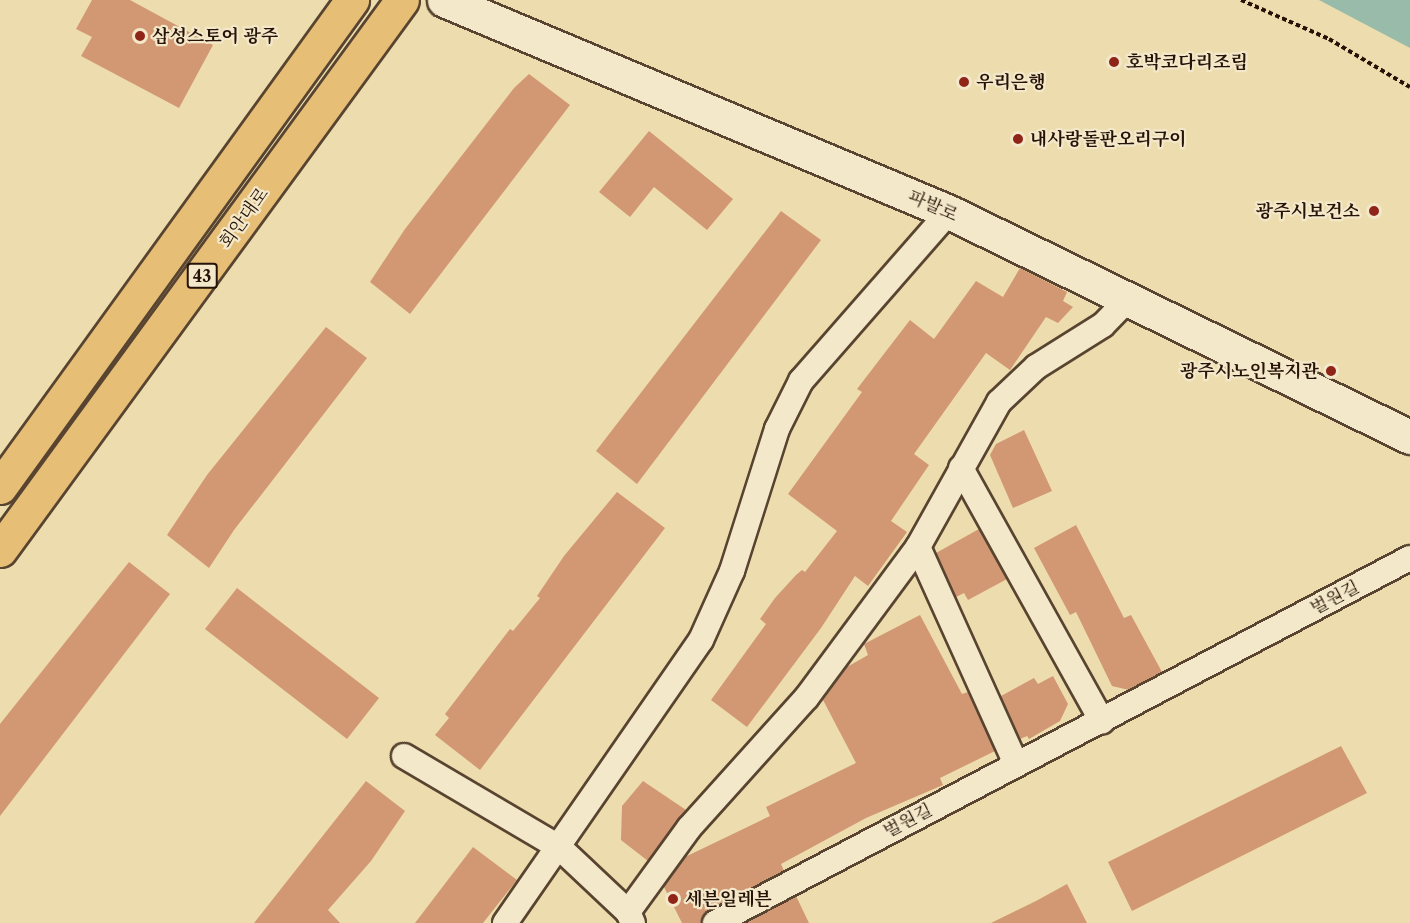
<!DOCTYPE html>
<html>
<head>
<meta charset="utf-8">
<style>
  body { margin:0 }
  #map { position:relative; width:1410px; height:923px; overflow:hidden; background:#eddcad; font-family:"Libre Caslon Text","Noto Serif KR",serif }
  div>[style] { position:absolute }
  .water>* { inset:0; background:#99bcaa }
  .building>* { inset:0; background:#d19873 }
  .path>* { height:4px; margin-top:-2px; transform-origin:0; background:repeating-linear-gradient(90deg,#261206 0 4.5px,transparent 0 7.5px) }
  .roads { filter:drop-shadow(2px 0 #584430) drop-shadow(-2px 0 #584430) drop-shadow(0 2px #584430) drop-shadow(0 -2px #584430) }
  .minor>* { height:24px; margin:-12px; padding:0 12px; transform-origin:12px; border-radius:12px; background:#f3e8ca }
  .secondary>* { height:33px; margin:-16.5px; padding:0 16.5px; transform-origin:16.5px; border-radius:16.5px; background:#f3e8ca }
  .primary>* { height:33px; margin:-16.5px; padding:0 16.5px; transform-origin:16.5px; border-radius:16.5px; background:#e6be76 }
  .dots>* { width:16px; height:16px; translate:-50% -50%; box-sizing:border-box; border:3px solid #f3e8ca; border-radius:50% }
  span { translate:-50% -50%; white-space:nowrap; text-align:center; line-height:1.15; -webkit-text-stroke:4.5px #f3e8ca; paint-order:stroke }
  .shield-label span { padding:2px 4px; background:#f3e8ca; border:2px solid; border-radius:4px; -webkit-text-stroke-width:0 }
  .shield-label { font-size:16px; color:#261206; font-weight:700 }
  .poi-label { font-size:18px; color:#261206; font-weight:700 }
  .left { translate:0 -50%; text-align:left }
  .right { translate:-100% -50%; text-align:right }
  .street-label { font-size:18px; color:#261206 }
</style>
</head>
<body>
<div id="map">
  <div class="water">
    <div style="clip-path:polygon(1319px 0,1410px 0,1410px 48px)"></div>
  </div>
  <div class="building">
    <div style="clip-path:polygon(92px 0,130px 0,213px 45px,179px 108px,81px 56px,92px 37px,76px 29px)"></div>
    <div style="clip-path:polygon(529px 74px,570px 105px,410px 314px,370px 282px,405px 229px,514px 88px)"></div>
    <div style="clip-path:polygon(649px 131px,733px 199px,707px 230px,654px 187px,630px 217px,599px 192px)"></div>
    <div style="clip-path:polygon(781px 211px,821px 240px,637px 484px,596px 451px)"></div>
    <div style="clip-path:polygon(1020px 268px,1067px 292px,1063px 301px,1073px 307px,1058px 323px,1046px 317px,1010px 370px,986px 353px,914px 454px,929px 465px,891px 521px,907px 532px,868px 586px,855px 576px,821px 628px,747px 727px,711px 700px,766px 624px,760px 619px,775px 598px,796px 575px,802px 570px,805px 572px,837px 531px,788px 494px,862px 392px,857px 389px,910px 320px,934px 339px,976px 281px,1003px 297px)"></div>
    <div style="clip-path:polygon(326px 327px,367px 358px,234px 530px,209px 568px,167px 535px,207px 475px)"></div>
    <div style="clip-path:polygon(1024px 430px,1052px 491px,1013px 508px,990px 455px,996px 444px)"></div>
    <div style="clip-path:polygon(617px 492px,665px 528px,480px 770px,435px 735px,449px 718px,445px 714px,510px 629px,513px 631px,540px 598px,537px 596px,564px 556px)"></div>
    <div style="clip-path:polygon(1076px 525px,1124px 618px,1131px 615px,1162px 672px,1129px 690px,1112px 686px,1076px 612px,1070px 615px,1034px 548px)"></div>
    <div style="clip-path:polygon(979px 529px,1007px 579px,968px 600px,964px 593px,956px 597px,936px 553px)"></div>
    <div style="clip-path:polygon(129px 562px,170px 594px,0 816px,0 724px)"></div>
    <div style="clip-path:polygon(237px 588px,379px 698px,347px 739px,205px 629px)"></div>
    <div style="clip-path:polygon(920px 615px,962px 694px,968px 692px,995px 751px,940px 778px,943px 785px,866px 818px,781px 864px,784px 871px,708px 910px,701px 923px,682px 923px,664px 887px,685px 857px,770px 816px,766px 807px,856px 763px,823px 700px,847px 667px,868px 655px,864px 644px)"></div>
    <div style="clip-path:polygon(1053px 676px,1068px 704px,1060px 721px,1029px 739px,1027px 736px,1020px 739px,1001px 696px,1034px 678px,1038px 684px)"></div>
    <div style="clip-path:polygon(1341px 746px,1367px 793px,1132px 911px,1108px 862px)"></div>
    <div style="clip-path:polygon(366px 781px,405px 811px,371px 861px,328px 910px,340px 923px,254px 923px)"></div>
    <div style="clip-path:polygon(643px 781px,686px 810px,648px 861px,621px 840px,622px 806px)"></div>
    <div style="clip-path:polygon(473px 847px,517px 880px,483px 923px,415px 923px)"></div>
    <div style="clip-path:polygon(1067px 884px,1087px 923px,991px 923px,1036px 901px)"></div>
    <div style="clip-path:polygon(796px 896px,809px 923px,746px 923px)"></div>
  </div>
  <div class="path">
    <div style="left:1241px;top:0;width:96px;rotate:23.9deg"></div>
    <div style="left:1329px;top:39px;width:94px;rotate:30.7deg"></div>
  </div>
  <div class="roads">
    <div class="minor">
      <div style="left:961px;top:468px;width:290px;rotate:60.9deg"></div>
      <div style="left:918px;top:547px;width:238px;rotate:65.7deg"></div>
      <div style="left:404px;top:756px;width:181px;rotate:30.5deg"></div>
      <div style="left:560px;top:848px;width:93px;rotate:43.3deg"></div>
      <div style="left:628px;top:912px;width:12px;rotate:66deg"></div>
      <div style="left:628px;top:912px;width:104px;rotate:-54deg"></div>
      <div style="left:689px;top:828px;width:176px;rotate:-48deg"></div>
      <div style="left:807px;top:697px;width:187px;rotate:-53.5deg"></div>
      <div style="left:918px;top:547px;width:166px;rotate:-60.8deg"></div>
      <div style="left:999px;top:402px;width:51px;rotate:-43.4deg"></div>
      <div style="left:1036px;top:367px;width:79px;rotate:-32.1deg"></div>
      <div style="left:1103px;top:325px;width:36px;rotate:-46deg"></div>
      <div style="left:505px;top:923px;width:344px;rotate:-55.3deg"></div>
      <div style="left:701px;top:640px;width:76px;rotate:-65.8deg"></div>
      <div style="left:732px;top:571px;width:149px;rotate:-72.4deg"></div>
      <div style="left:777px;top:429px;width:54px;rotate:-63.4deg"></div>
      <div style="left:801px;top:381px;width:225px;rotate:-48.8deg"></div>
      <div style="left:715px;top:923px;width:785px;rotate:-27.71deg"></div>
    </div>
    <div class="secondary">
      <div style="left:444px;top:0;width:548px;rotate:22.77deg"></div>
      <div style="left:949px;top:212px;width:513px;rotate:26.02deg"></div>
    </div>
    <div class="primary">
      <div style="left:0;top:487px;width:601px;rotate:-54.14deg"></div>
      <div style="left:0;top:550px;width:681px;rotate:-53.84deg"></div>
    </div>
  </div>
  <div class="dots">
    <div style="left:140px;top:36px;background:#8f2418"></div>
    <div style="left:1114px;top:62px;background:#8f2418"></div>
    <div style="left:964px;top:82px;background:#8f2418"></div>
    <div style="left:1018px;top:139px;background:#8f2418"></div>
    <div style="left:1374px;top:211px;background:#8f2418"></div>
    <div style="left:1331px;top:371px;background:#8f2418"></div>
    <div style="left:673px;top:899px;background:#8f2418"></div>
  </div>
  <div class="shield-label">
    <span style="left:202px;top:276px">43</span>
  </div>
  <div class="poi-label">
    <span class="left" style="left:152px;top:36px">삼성스토어 광주</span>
    <span class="left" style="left:1126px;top:62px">호박코다리조림</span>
    <span class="left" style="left:976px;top:82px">우리은행</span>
    <span class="left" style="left:1030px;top:139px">내사랑돌판오리구이</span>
    <span class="right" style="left:1360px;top:211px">광주시보건소</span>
    <span class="right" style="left:1319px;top:371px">광주시노인복지관</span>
    <span class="left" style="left:685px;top:899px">세븐일레븐</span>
  </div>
  <div class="street-label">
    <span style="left:933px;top:206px;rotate:24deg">파발로</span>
    <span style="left:244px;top:218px;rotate:-54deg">회안대로</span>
    <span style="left:1335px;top:598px;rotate:-28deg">벌원길</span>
    <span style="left:908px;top:821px;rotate:-28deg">벌원길</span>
  </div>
</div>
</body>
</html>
